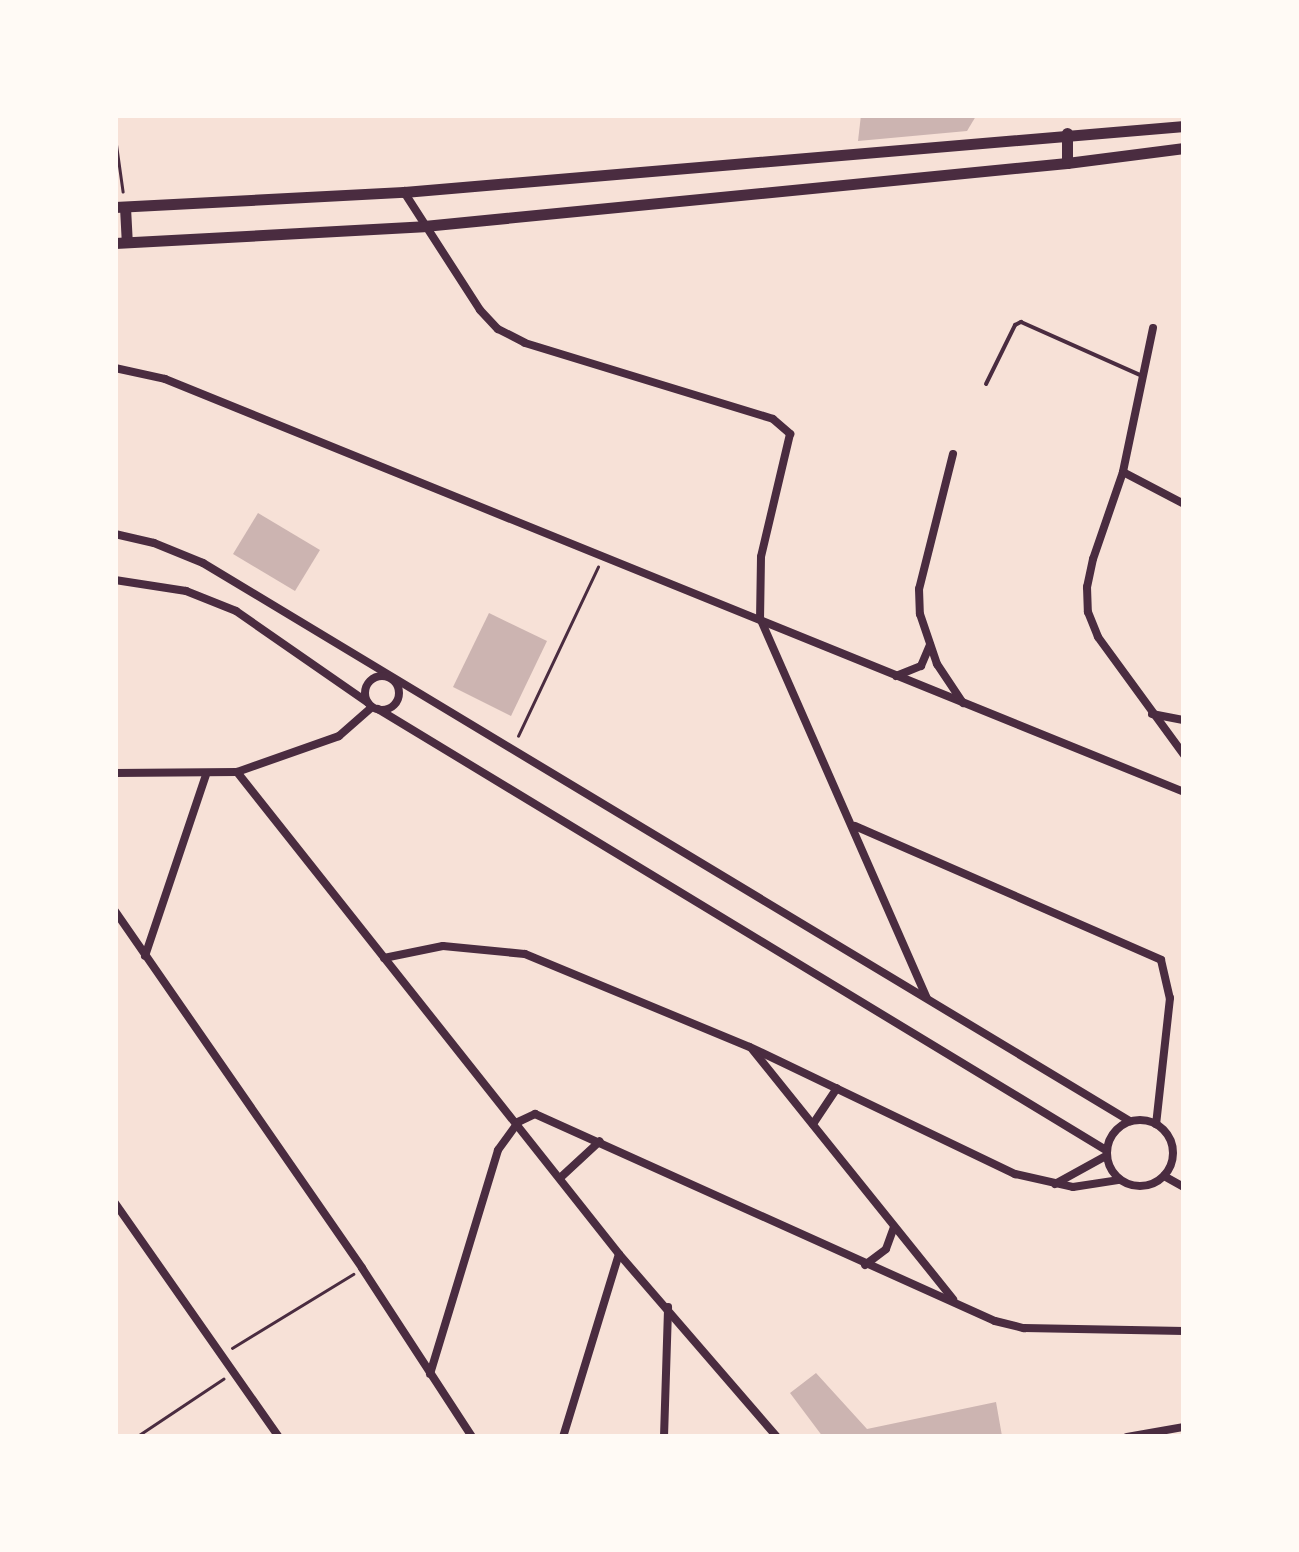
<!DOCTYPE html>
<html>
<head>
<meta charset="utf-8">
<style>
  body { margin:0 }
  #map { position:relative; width:1299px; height:1552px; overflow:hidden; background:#f7e1d7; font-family:Inter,sans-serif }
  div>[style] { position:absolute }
  .building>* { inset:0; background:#ccb4b1 }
  .path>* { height:2.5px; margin:-1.25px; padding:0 1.25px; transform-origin:1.25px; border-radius:1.25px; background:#4a2c40 }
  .service>* { height:4px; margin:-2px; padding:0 2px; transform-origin:2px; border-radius:2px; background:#4a2c40 }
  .minor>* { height:8px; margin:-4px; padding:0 4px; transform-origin:4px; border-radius:4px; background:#4a2c40 }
  .minor>.ring { margin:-4px; padding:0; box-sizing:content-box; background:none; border:8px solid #4a2c40; border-radius:50% }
  .secondary>* { height:11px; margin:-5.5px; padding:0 5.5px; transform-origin:5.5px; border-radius:5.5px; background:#4a2c40 }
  span { translate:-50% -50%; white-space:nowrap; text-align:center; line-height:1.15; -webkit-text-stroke:10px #fffaf5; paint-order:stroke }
  .frame { position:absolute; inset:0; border:118px solid #fffaf5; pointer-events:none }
</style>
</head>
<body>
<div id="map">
  <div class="building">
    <div style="clip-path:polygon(861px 115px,971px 115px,976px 116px,967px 131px,858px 141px)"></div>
    <div style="clip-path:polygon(258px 513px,320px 550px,295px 591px,233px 554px)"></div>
    <div style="clip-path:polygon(489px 613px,547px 641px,511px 716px,453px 687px)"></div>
    <div style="clip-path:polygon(816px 1373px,867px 1429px,996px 1402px,1002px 1436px,823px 1437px,790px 1393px)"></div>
  </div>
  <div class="path">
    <div style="left:115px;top:134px;width:58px;rotate:82deg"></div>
    <div style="left:518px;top:736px;width:187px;rotate:-64.7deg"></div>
    <div style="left:232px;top:1348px;width:142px;rotate:-31.4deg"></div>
    <div style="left:136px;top:1437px;width:105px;rotate:-33.7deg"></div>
  </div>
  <div class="service">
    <div style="left:986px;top:384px;width:66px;rotate:-63.8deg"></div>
    <div style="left:1015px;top:325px;width:7px;rotate:-27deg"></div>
    <div style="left:1021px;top:322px;width:130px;rotate:24deg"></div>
  </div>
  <div class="minor">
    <div style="left:404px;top:192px;width:140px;rotate:57.2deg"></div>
    <div style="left:480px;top:310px;width:26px;rotate:47deg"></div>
    <div style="left:498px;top:329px;width:30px;rotate:27deg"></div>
    <div style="left:525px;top:343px;width:259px;rotate:17deg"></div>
    <div style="left:773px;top:419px;width:23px;rotate:41deg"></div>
    <div style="left:790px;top:434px;width:126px;rotate:103.3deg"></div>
    <div style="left:761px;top:557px;width:61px;rotate:90.9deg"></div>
    <div style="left:760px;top:618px;width:414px;rotate:66.3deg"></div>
    <div style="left:1153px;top:328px;width:147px;rotate:101.8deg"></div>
    <div style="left:1123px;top:472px;width:92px;rotate:109deg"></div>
    <div style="left:1093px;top:559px;width:29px;rotate:102deg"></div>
    <div style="left:1087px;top:587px;width:25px;rotate:88deg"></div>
    <div style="left:1088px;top:612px;width:27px;rotate:68deg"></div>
    <div style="left:1098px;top:637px;width:146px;rotate:53.9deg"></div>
    <div style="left:115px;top:368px;width:51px;rotate:12.4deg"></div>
    <div style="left:165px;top:379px;width:1100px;rotate:22.06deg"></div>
    <div style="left:953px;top:454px;width:139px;rotate:104.1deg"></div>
    <div style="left:919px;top:589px;width:25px;rotate:88deg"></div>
    <div style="left:920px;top:614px;width:53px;rotate:71.2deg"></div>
    <div style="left:937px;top:664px;width:47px;rotate:56.3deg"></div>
    <div style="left:1123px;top:472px;width:69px;rotate:27.7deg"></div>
    <div style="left:115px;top:534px;width:40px;rotate:13deg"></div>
    <div style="left:154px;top:543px;width:53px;rotate:22.2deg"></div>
    <div style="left:203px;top:563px;width:1082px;rotate:31.05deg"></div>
    <div style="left:115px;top:580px;width:72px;rotate:8.8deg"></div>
    <div style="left:186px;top:591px;width:54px;rotate:21.8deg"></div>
    <div style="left:236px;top:611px;width:160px;rotate:34.8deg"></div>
    <div style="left:896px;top:676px;width:27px;rotate:-22deg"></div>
    <div style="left:921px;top:666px;width:23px;rotate:-67deg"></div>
    <div class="ring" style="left:365px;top:676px;width:26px;height:26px"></div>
    <div style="left:378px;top:709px;width:851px;rotate:31.21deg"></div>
    <div style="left:1152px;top:714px;width:33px;rotate:11deg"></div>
    <div style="left:237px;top:772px;width:615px;rotate:51.6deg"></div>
    <div style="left:619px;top:1254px;width:242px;rotate:49.2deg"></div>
    <div style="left:115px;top:773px;width:122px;rotate:-0.5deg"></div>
    <div style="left:237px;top:772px;width:108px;rotate:-19.4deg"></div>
    <div style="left:339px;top:736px;width:44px;rotate:-41.3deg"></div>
    <div style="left:855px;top:826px;width:334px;rotate:23.6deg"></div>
    <div style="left:1161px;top:960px;width:39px;rotate:77deg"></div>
    <div style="left:1170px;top:998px;width:127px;rotate:96.3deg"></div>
    <div style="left:115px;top:911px;width:434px;rotate:55.3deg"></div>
    <div style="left:362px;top:1268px;width:202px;rotate:56.9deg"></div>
    <div style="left:145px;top:956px;width:191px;rotate:-71.4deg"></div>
    <div style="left:384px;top:958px;width:60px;rotate:-11.5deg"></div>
    <div style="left:443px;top:946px;width:82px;rotate:5.6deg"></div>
    <div style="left:525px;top:954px;width:243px;rotate:22.5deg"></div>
    <div style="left:750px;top:1047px;width:294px;rotate:25.6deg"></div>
    <div style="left:1015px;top:1174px;width:59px;rotate:12.6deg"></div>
    <div style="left:1073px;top:1187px;width:47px;rotate:-8.7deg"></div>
    <div style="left:752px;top:1049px;width:321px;rotate:51.2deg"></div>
    <div class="ring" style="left:1107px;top:1120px;width:58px;height:58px"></div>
    <div style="left:813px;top:1124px;width:43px;rotate:-56.3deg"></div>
    <div style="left:1164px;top:1176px;width:23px;rotate:29deg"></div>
    <div style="left:560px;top:1178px;width:54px;rotate:-42.8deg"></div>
    <div style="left:1055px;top:1184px;width:58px;rotate:-28.8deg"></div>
    <div style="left:115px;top:1203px;width:286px;rotate:55deg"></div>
    <div style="left:865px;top:1265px;width:26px;rotate:-37deg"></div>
    <div style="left:886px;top:1249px;width:23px;rotate:-70deg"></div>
    <div style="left:430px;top:1374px;width:234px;rotate:-73.1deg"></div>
    <div style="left:498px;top:1150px;width:34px;rotate:-54deg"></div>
    <div style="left:518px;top:1122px;width:19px;rotate:-25deg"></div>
    <div style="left:535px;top:1114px;width:504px;rotate:24.23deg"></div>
    <div style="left:995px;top:1321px;width:30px;rotate:14deg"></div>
    <div style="left:1024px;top:1328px;width:160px;rotate:1.1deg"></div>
    <div style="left:563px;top:1437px;width:191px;rotate:-73deg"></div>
    <div style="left:664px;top:1437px;width:130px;rotate:-88.2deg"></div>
    <div style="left:1127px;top:1437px;width:58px;rotate:-10deg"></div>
  </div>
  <div class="secondary">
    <div style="left:1067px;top:133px;width:30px;rotate:90deg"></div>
    <div style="left:115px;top:207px;width:289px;rotate:-3deg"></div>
    <div style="left:404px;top:192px;width:783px;rotate:-4.84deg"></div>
    <div style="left:125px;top:207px;width:35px;rotate:87deg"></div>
    <div style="left:115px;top:243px;width:309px;rotate:-3.1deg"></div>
    <div style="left:424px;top:226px;width:646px;rotate:-5.6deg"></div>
    <div style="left:1067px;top:163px;width:118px;rotate:-7.3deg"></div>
  </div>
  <div class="frame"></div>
</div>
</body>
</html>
